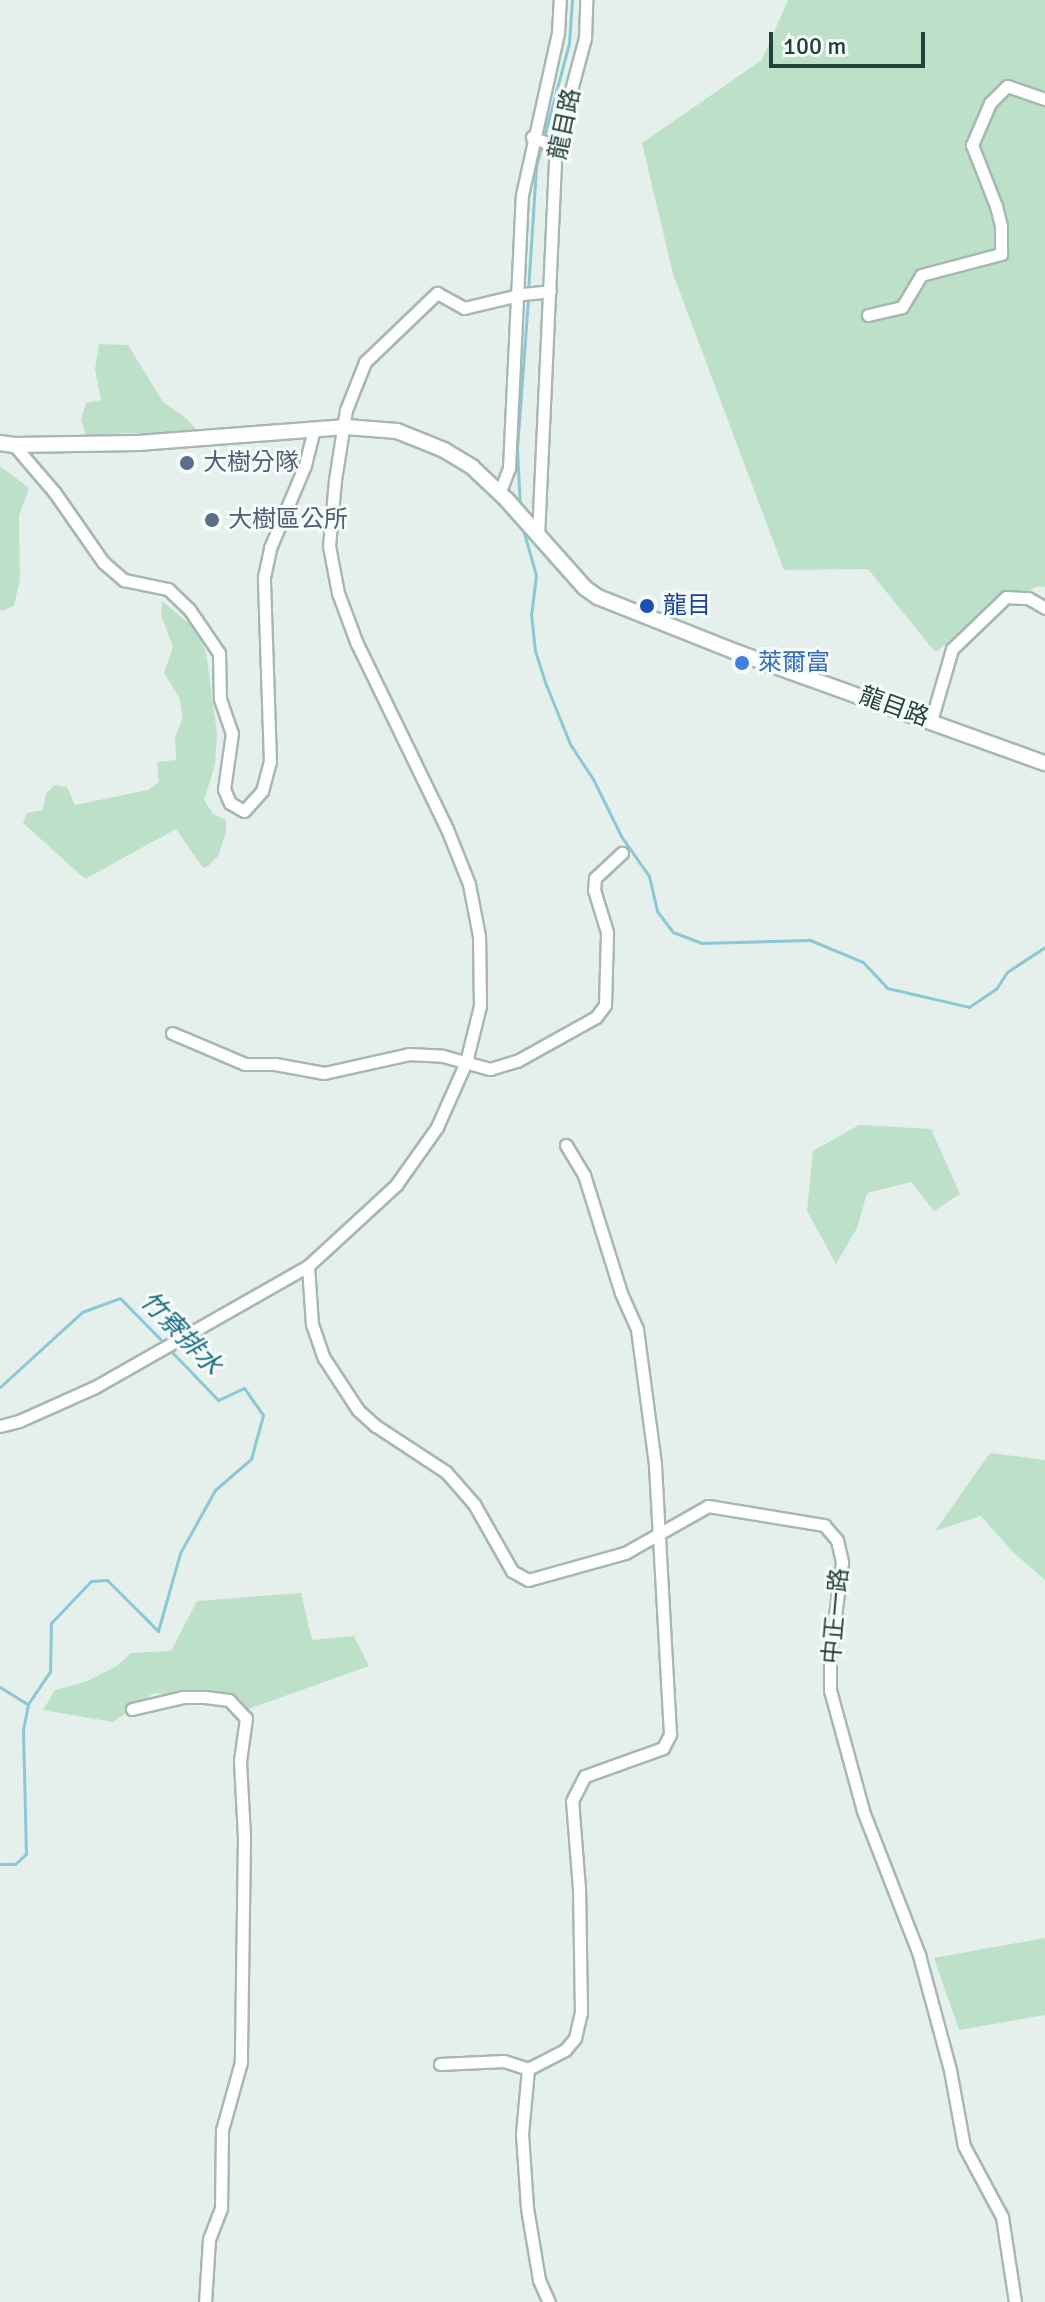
<!DOCTYPE html>
<html>
<head>
<meta charset="utf-8">
<style>
  body { margin:0 }
  #map { position:relative; width:1045px; height:2302px; overflow:hidden; background:#e5efeb; font-family:Signika,"Noto Sans TC",sans-serif }
  div>[style] { position:absolute }
  .green>* { inset:0; background:#bde1c8 }
  .stream>* { height:3px; margin:-1.5px; padding:0 1.5px; transform-origin:1.5px; border-radius:1.5px; background:#8bc8d6 }
  .roads { filter:drop-shadow(2px 0 #a7b8b3) drop-shadow(-2px 0 #a7b8b3) drop-shadow(0 2px #a7b8b3) drop-shadow(0 -2px #a7b8b3) }
  .minor>* { height:11px; margin:-5.5px; padding:0 5.5px; transform-origin:5.5px; border-radius:5.5px; background:#fff }
  .tertiary>* { height:14px; margin:-7px; padding:0 7px; transform-origin:7px; border-radius:7px; background:#fff }
  .dots>* { width:22px; height:22px; translate:-50% -50%; box-sizing:border-box; border:4px solid #f6fbf9; border-radius:50% }
  span { translate:-50% -50%; white-space:nowrap; text-align:center; line-height:1.15; -webkit-text-stroke:6px #f6fbf9; paint-order:stroke }
  .street-label { font-size:24px; color:#23423b }
  .service-label { font-size:24px; color:#4e5e75 }
  .left { translate:0 -50%; text-align:left }
  .transit-label { font-size:24px; color:#164399 }
  .shop-label { font-size:24px; color:#366cbe }
  .water-label { font-size:26px; color:#196d83; font-style:italic }
  .scale { position:absolute; left:769px; top:32px; width:156px; height:36px; box-sizing:border-box; border:4px solid #23423b; border-top:0; padding-left:10px; font-size:24px; line-height:28px; white-space:nowrap; color:#23423b; -webkit-text-stroke:6px #f6fbf9; paint-order:stroke }
</style>
</head>
<body>
<div id="map">
  <div class="green">
    <div style="clip-path:polygon(788px 0,1045px 0,1045px 587px,1037px 586px,935px 652px,868px 569px,784px 570px,673px 274px,642px 143px,762px 60px)"></div>
    <div style="clip-path:polygon(99px 344px,128px 345px,163px 402px,186px 418px,203px 437px,128px 433px,86px 436px,81px 419px,86px 403px,101px 400px,95px 369px)"></div>
    <div style="clip-path:polygon(0 466px,29px 488px,19px 516px,20px 580px,14px 605px,4px 611px,0 610px)"></div>
    <div style="clip-path:polygon(162px 601px,197px 630px,206px 653px,217px 733px,215px 765px,204px 800px,213px 814px,226px 820px,226px 832px,218px 856px,208px 866px,203px 868px,176px 829px,85px 879px,23px 823px,27px 813px,43px 810px,46px 794px,54px 785px,67px 787px,75px 805px,148px 790px,159px 782px,157px 762px,176px 760px,175px 737px,183px 718px,179px 697px,164px 673px,173px 647px,161px 615px)"></div>
    <div style="clip-path:polygon(859px 1125px,931px 1129px,960px 1194px,934px 1211px,911px 1182px,867px 1193px,857px 1228px,836px 1264px,807px 1211px,813px 1151px)"></div>
    <div style="clip-path:polygon(990px 1453px,1045px 1460px,1045px 1580px,1013px 1552px,981px 1516px,935px 1531px)"></div>
    <div style="clip-path:polygon(301px 1593px,312px 1640px,354px 1636px,369px 1666px,243px 1711px,206px 1698px,154px 1693px,113px 1722px,43px 1710px,55px 1690px,85px 1682px,117px 1666px,131px 1653px,171px 1651px,197px 1601px)"></div>
    <div style="clip-path:polygon(1045px 1938px,1045px 2015px,959px 2030px,934px 1958px)"></div>
  </div>
  <div class="stream">
    <div style="left:544px;top:137px;width:97px;rotate:-75.1deg"></div>
    <div style="left:569px;top:43px;width:43px;rotate:-86deg"></div>
    <div style="left:528px;top:291px;width:125px;rotate:-86.3deg"></div>
    <div style="left:536px;top:166px;width:23px;rotate:-75deg"></div>
    <div style="left:520px;top:507px;width:58px;rotate:-93deg"></div>
    <div style="left:517px;top:449px;width:150px;rotate:-85.8deg"></div>
    <div style="left:522px;top:526px;width:51px;rotate:74.1deg"></div>
    <div style="left:536px;top:575px;width:38px;rotate:97deg"></div>
    <div style="left:531px;top:613px;width:38px;rotate:84deg"></div>
    <div style="left:535px;top:651px;width:38px;rotate:72deg"></div>
    <div style="left:547px;top:687px;width:61px;rotate:68deg"></div>
    <div style="left:570px;top:744px;width:42px;rotate:56.7deg"></div>
    <div style="left:593px;top:779px;width:64px;rotate:63.8deg"></div>
    <div style="left:621px;top:836px;width:49px;rotate:55deg"></div>
    <div style="left:649px;top:876px;width:36px;rotate:77deg"></div>
    <div style="left:657px;top:911px;width:26px;rotate:53deg"></div>
    <div style="left:673px;top:932px;width:30px;rotate:21deg"></div>
    <div style="left:701px;top:943px;width:109px;rotate:-1.6deg"></div>
    <div style="left:810px;top:940px;width:57px;rotate:22.5deg"></div>
    <div style="left:863px;top:962px;width:35px;rotate:47deg"></div>
    <div style="left:887px;top:988px;width:84px;rotate:13deg"></div>
    <div style="left:969px;top:1007px;width:32px;rotate:-34deg"></div>
    <div style="left:996px;top:989px;width:20px;rotate:-57deg"></div>
    <div style="left:1007px;top:972px;width:45px;rotate:-33.3deg"></div>
    <div style="left:0;top:1387px;width:111px;rotate:-42.4deg"></div>
    <div style="left:82px;top:1312px;width:40px;rotate:-20.2deg"></div>
    <div style="left:120px;top:1298px;width:64px;rotate:45.6deg"></div>
    <div style="left:0;top:1687px;width:32px;rotate:32deg"></div>
    <div style="left:0;top:1864px;width:15px"></div>
    <div style="left:15px;top:1864px;width:15px;rotate:-42deg"></div>
    <div style="left:26px;top:1854px;width:124px;rotate:-91.4deg"></div>
    <div style="left:23px;top:1730px;width:26px;rotate:-79deg"></div>
    <div style="left:28px;top:1704px;width:40px;rotate:-56deg"></div>
    <div style="left:50px;top:1671px;width:48px;rotate:-88.8deg"></div>
    <div style="left:51px;top:1623px;width:58px;rotate:-46.4deg"></div>
    <div style="left:91px;top:1581px;width:16px;rotate:-4deg"></div>
    <div style="left:107px;top:1580px;width:72px;rotate:45deg"></div>
    <div style="left:158px;top:1631px;width:81px;rotate:-74.2deg"></div>
    <div style="left:180px;top:1553px;width:72px;rotate:-60.9deg"></div>
    <div style="left:215px;top:1490px;width:48px;rotate:-40.7deg"></div>
    <div style="left:251px;top:1459px;width:46px;rotate:-74.7deg"></div>
    <div style="left:263px;top:1415px;width:33px;rotate:-125deg"></div>
    <div style="left:244px;top:1388px;width:29px;rotate:155deg"></div>
    <div style="left:218px;top:1400px;width:69px;rotate:-133.8deg"></div>
  </div>
  <div class="roads">
    <div class="minor">
      <div style="left:532px;top:137px;width:26px;rotate:21deg"></div>
      <div style="left:868px;top:315px;width:35px;rotate:-13deg"></div>
      <div style="left:902px;top:307px;width:37px;rotate:-59deg"></div>
      <div style="left:921px;top:275px;width:83px;rotate:-14.7deg"></div>
      <div style="left:1001px;top:254px;width:28px;rotate:-90deg"></div>
      <div style="left:1001px;top:226px;width:21px;rotate:-104deg"></div>
      <div style="left:996px;top:206px;width:66px;rotate:-111.5deg"></div>
      <div style="left:972px;top:145px;width:46px;rotate:-66.8deg"></div>
      <div style="left:990px;top:103px;width:24px;rotate:-45deg"></div>
      <div style="left:1007px;top:86px;width:40px;rotate:18.9deg"></div>
      <div style="left:14px;top:445px;width:63px;rotate:49.5deg"></div>
      <div style="left:55px;top:493px;width:84px;rotate:55.2deg"></div>
      <div style="left:103px;top:562px;width:28px;rotate:41deg"></div>
      <div style="left:124px;top:580px;width:45px;rotate:11.6deg"></div>
      <div style="left:168px;top:589px;width:29px;rotate:44deg"></div>
      <div style="left:189px;top:609px;width:53px;rotate:55.7deg"></div>
      <div style="left:219px;top:653px;width:46px;rotate:88.8deg"></div>
      <div style="left:220px;top:699px;width:36px;rotate:71deg"></div>
      <div style="left:232px;top:733px;width:57px;rotate:98.1deg"></div>
      <div style="left:224px;top:789px;width:15px;rotate:67deg"></div>
      <div style="left:230px;top:803px;width:16px;rotate:30deg"></div>
      <div style="left:244px;top:811px;width:27px;rotate:-48deg"></div>
      <div style="left:262px;top:791px;width:30px;rotate:-75deg"></div>
      <div style="left:270px;top:762px;width:185px;rotate:-91.9deg"></div>
      <div style="left:264px;top:577px;width:30px;rotate:-78deg"></div>
      <div style="left:270px;top:548px;width:90px;rotate:-67.1deg"></div>
      <div style="left:305px;top:465px;width:34px;rotate:-76deg"></div>
      <div style="left:499px;top:494px;width:28px;rotate:-69deg"></div>
      <div style="left:509px;top:468px;width:273px;rotate:-87.3deg"></div>
      <div style="left:522px;top:195px;width:166px;rotate:-77.5deg"></div>
      <div style="left:558px;top:33px;width:33px;rotate:-87deg"></div>
      <div style="left:538px;top:536px;width:390px;rotate:-87.4deg"></div>
      <div style="left:556px;top:146px;width:112px;rotate:-75deg"></div>
      <div style="left:585px;top:38px;width:38px;rotate:-88deg"></div>
      <div style="left:931px;top:721px;width:75px;rotate:-73.7deg"></div>
      <div style="left:952px;top:649px;width:75px;rotate:-43.9deg"></div>
      <div style="left:1006px;top:597px;width:22px;rotate:3deg"></div>
      <div style="left:1028px;top:598px;width:20px;rotate:30deg"></div>
      <div style="left:172px;top:1033px;width:79px;rotate:23deg"></div>
      <div style="left:245px;top:1064px;width:30px"></div>
      <div style="left:275px;top:1064px;width:50px;rotate:10.4deg"></div>
      <div style="left:324px;top:1073px;width:87px;rotate:-12.6deg"></div>
      <div style="left:409px;top:1054px;width:34px;rotate:3deg"></div>
      <div style="left:443px;top:1056px;width:49px;rotate:15.5deg"></div>
      <div style="left:490px;top:1069px;width:28px;rotate:-17deg"></div>
      <div style="left:517px;top:1061px;width:90px;rotate:-29.1deg"></div>
      <div style="left:596px;top:1017px;width:15px;rotate:-53deg"></div>
      <div style="left:605px;top:1005px;width:73px;rotate:-88.4deg"></div>
      <div style="left:607px;top:932px;width:44px;rotate:-107.2deg"></div>
      <div style="left:594px;top:890px;width:12px;rotate:-85deg"></div>
      <div style="left:595px;top:878px;width:37px;rotate:-43deg"></div>
      <div style="left:308px;top:1266px;width:58px;rotate:86.1deg"></div>
      <div style="left:312px;top:1324px;width:36px;rotate:71deg"></div>
      <div style="left:324px;top:1358px;width:62px;rotate:56.8deg"></div>
      <div style="left:358px;top:1410px;width:24px;rotate:42deg"></div>
      <div style="left:376px;top:1426px;width:84px;rotate:33.3deg"></div>
      <div style="left:446px;top:1472px;width:43px;rotate:48.8deg"></div>
      <div style="left:474px;top:1504px;width:77px;rotate:60.4deg"></div>
      <div style="left:512px;top:1571px;width:18px;rotate:29deg"></div>
      <div style="left:528px;top:1580px;width:101px;rotate:-15.6deg"></div>
      <div style="left:625px;top:1553px;width:95px;rotate:-29.5deg"></div>
      <div style="left:708px;top:1506px;width:118px;rotate:9.3deg"></div>
      <div style="left:824px;top:1525px;width:20px;rotate:49deg"></div>
      <div style="left:837px;top:1540px;width:23px;rotate:77deg"></div>
      <div style="left:842px;top:1562px;width:94px;rotate:97.4deg"></div>
      <div style="left:830px;top:1655px;width:35px;rotate:90deg"></div>
      <div style="left:830px;top:1690px;width:125px;rotate:74.7deg"></div>
      <div style="left:863px;top:1811px;width:155px;rotate:68.7deg"></div>
      <div style="left:919px;top:1955px;width:119px;rotate:74.9deg"></div>
      <div style="left:950px;top:2070px;width:77px;rotate:79.6deg"></div>
      <div style="left:964px;top:2146px;width:81px;rotate:61.8deg"></div>
      <div style="left:1002px;top:2217px;width:86px;rotate:81.3deg"></div>
      <div style="left:0;top:1426px;width:20px;rotate:-15deg"></div>
      <div style="left:19px;top:1421px;width:83px;rotate:-24.1deg"></div>
      <div style="left:95px;top:1387px;width:245px;rotate:-29.6deg"></div>
      <div style="left:308px;top:1266px;width:120px;rotate:-42.6deg"></div>
      <div style="left:396px;top:1185px;width:71px;rotate:-54.7deg"></div>
      <div style="left:437px;top:1127px;width:71px;rotate:-66deg"></div>
      <div style="left:466px;top:1062px;width:58px;rotate:-76deg"></div>
      <div style="left:480px;top:1006px;width:70px;rotate:-90.8deg"></div>
      <div style="left:479px;top:936px;width:53px;rotate:-100.9deg"></div>
      <div style="left:469px;top:884px;width:59px;rotate:-111.8deg"></div>
      <div style="left:447px;top:829px;width:206px;rotate:-115.9deg"></div>
      <div style="left:357px;top:644px;width:54px;rotate:-110.4deg"></div>
      <div style="left:338px;top:593px;width:48px;rotate:-100.8deg"></div>
      <div style="left:329px;top:546px;width:66px;rotate:-84.8deg"></div>
      <div style="left:335px;top:480px;width:71px;rotate:-81.1deg"></div>
      <div style="left:346px;top:410px;width:52px;rotate:-68.4deg"></div>
      <div style="left:365px;top:362px;width:100px;rotate:-43.8deg"></div>
      <div style="left:437px;top:293px;width:31px;rotate:29deg"></div>
      <div style="left:464px;top:308px;width:61px;rotate:-13.3deg"></div>
      <div style="left:523px;top:294px;width:27px;rotate:-6deg"></div>
      <div style="left:132px;top:1709px;width:52px;rotate:-13.2deg"></div>
      <div style="left:183px;top:1697px;width:22px"></div>
      <div style="left:205px;top:1697px;width:24px;rotate:7deg"></div>
      <div style="left:229px;top:1700px;width:25px;rotate:47deg"></div>
      <div style="left:246px;top:1718px;width:43px;rotate:97.9deg"></div>
      <div style="left:240px;top:1761px;width:76px;rotate:87deg"></div>
      <div style="left:244px;top:1837px;width:225px;rotate:90.8deg"></div>
      <div style="left:241px;top:2062px;width:71px;rotate:105.6deg"></div>
      <div style="left:222px;top:2130px;width:78px;rotate:90.7deg"></div>
      <div style="left:221px;top:2208px;width:33px;rotate:111deg"></div>
      <div style="left:209px;top:2239px;width:63px;rotate:93.6deg"></div>
      <div style="left:440px;top:2064px;width:64px;rotate:-2.7deg"></div>
      <div style="left:504px;top:2061px;width:25px;rotate:18deg"></div>
      <div style="left:528px;top:2069px;width:42px;rotate:-27.2deg"></div>
      <div style="left:565px;top:2050px;width:16px;rotate:-50deg"></div>
      <div style="left:575px;top:2038px;width:26px;rotate:-77deg"></div>
      <div style="left:581px;top:2013px;width:124px;rotate:-90.9deg"></div>
      <div style="left:579px;top:1889px;width:88px;rotate:-94.5deg"></div>
      <div style="left:572px;top:1801px;width:28px;rotate:-63deg"></div>
      <div style="left:585px;top:1776px;width:83px;rotate:-19.7deg"></div>
      <div style="left:663px;top:1748px;width:16px;rotate:-63deg"></div>
      <div style="left:670px;top:1734px;width:270px;rotate:-93.2deg"></div>
      <div style="left:655px;top:1464px;width:136px;rotate:-97.6deg"></div>
      <div style="left:637px;top:1329px;width:39px;rotate:-114deg"></div>
      <div style="left:621px;top:1293px;width:124px;rotate:-107.4deg"></div>
      <div style="left:584px;top:1175px;width:35px;rotate:-121deg"></div>
      <div style="left:528px;top:2069px;width:65px;rotate:95.3deg"></div>
      <div style="left:522px;top:2134px;width:74px;rotate:86.1deg"></div>
      <div style="left:527px;top:2208px;width:73px;rotate:80.5deg"></div>
      <div style="left:539px;top:2280px;width:24px;rotate:66deg"></div>
    </div>
    <div class="tertiary">
      <div style="left:0;top:443px;width:14px;rotate:8deg"></div>
      <div style="left:14px;top:445px;width:124px;rotate:-0.9deg"></div>
      <div style="left:138px;top:443px;width:209px;rotate:-4.4deg"></div>
      <div style="left:346px;top:427px;width:51px;rotate:4.5deg"></div>
      <div style="left:397px;top:431px;width:51px;rotate:22deg"></div>
      <div style="left:444px;top:450px;width:33px;rotate:31deg"></div>
      <div style="left:472px;top:467px;width:47px;rotate:43.3deg"></div>
      <div style="left:506px;top:499px;width:119px;rotate:48.4deg"></div>
      <div style="left:585px;top:588px;width:16px;rotate:35deg"></div>
      <div style="left:598px;top:597px;width:149px;rotate:21.7deg"></div>
      <div style="left:736px;top:652px;width:328px;rotate:19.8deg"></div>
    </div>
  </div>
  <div class="dots">
    <div style="left:187px;top:463px;background:#5c6f8a"></div>
    <div style="left:212px;top:520px;background:#5c6f8a"></div>
    <div style="left:647px;top:606px;background:#1a4fb4"></div>
    <div style="left:742px;top:663px;background:#3f7fe0"></div>
  </div>
  <div class="street-label">
    <span style="left:565px;top:124px;rotate:-78deg">龍目路</span>
    <span style="left:894px;top:707px;rotate:20deg">龍目路</span>
    <span style="left:836px;top:1616px;rotate:-85deg">中正一路</span>
  </div>
  <div class="service-label">
    <span class="left" style="left:203px;top:463px">大樹分隊</span>
    <span class="left" style="left:228px;top:520px">大樹區公所</span>
  </div>
  <div class="transit-label">
    <span class="left" style="left:663px;top:606px">龍目</span>
  </div>
  <div class="shop-label">
    <span class="left" style="left:758px;top:663px">萊爾富</span>
  </div>
  <div class="water-label">
    <span style="left:180px;top:1334px;rotate:46deg">竹寮排水</span>
  </div>
  <div class="scale">100 m</div>
</div>
</body>
</html>
